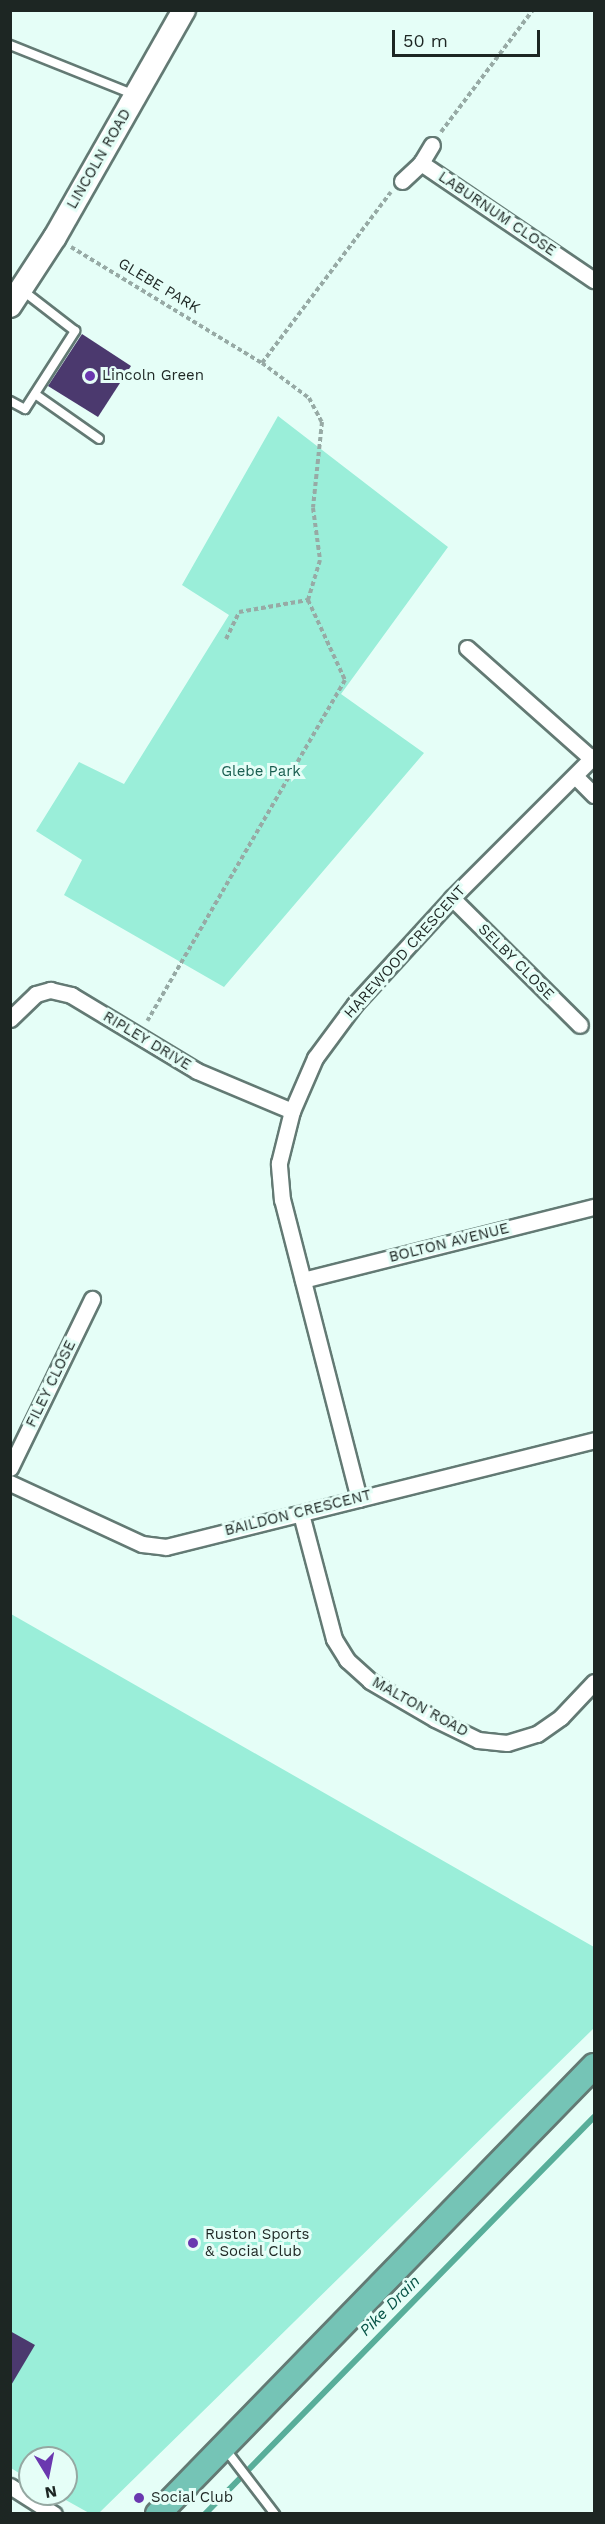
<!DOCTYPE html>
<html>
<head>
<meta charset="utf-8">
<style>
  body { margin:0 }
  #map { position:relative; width:605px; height:2524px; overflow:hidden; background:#e5fef7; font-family:"Work Sans",sans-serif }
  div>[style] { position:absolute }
  .green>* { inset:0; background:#9aeed9 }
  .stream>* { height:6px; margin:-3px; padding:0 3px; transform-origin:3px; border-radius:3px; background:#58ae9a }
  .building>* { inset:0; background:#4b396e }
  .path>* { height:4px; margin-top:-2px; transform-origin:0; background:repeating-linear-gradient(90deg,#97aaa5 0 4.5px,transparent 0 7.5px) }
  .roads { filter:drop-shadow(2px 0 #637a74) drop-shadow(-2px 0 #637a74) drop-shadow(0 2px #637a74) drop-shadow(0 -2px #637a74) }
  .lane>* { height:8px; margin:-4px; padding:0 4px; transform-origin:4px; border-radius:4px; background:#fff }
  .street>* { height:15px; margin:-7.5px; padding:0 7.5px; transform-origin:7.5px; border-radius:7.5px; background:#fff }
  .secondary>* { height:22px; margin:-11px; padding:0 11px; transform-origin:11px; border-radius:11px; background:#fff }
  .primary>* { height:24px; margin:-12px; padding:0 12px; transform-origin:12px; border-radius:12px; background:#75c4b6 }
  .dots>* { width:16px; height:16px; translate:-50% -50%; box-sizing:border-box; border:3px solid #e5fef7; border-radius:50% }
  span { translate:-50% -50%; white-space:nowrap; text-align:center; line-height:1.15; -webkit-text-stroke:6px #e5fef7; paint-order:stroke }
  .street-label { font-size:15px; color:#1d2623 }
  .poi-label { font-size:15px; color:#1d2623 }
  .left { translate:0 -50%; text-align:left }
  .park-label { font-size:15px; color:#195e50 }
  .water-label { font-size:16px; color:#085447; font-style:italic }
  .frame { position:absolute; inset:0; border:12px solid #1d2623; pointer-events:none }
  .north { position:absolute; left:18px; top:2446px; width:60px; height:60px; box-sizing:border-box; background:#e5fef7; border:2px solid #95a8a2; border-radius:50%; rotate:170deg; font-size:16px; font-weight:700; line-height:24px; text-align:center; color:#1d2623 }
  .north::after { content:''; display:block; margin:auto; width:21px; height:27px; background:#6a38af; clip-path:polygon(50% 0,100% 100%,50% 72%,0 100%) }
  .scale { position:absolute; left:392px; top:30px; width:148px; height:27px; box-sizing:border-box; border:3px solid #1d2623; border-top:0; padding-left:8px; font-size:18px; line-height:21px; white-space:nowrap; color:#1d2623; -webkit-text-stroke:4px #e5fef7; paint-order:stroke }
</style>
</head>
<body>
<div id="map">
  <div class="green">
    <div style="clip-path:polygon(278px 416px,448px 547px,341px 694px,424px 753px,224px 987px,64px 895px,82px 860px,36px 831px,79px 762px,124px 784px,229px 615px,182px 585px)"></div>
    <div style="clip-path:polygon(11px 1614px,594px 1947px,594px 2028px,99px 2513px,89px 2513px,55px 2494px,66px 2494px,66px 2458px,30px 2458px,30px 2480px,11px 2468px)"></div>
  </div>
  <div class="stream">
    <div style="left:205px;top:2514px;width:556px;rotate:-45.58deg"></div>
  </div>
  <div class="building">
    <div style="clip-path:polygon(82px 334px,131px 366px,98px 417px,48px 386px)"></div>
    <div style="clip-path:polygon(10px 2331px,35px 2345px,10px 2387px)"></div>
  </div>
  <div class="path">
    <div style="left:441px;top:132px;width:153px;rotate:-53deg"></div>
    <div style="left:71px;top:247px;width:223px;rotate:31.3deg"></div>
    <div style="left:262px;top:363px;width:59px;rotate:36.7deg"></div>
    <div style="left:309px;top:398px;width:27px;rotate:62deg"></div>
    <div style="left:322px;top:422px;width:86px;rotate:96deg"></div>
    <div style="left:313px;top:508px;width:52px;rotate:82.3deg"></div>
    <div style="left:320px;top:560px;width:42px;rotate:106.7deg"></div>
    <div style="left:308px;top:600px;width:88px;rotate:65.2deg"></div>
    <div style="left:345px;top:680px;width:394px;rotate:120.1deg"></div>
    <div style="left:262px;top:363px;width:214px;rotate:-53deg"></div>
    <div style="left:226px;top:639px;width:30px;rotate:-64deg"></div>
    <div style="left:239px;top:612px;width:70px;rotate:-9.9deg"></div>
  </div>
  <div class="roads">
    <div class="lane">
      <div style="left:10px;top:45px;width:135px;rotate:21.8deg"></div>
      <div style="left:35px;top:394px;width:78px;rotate:35.1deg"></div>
      <div style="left:10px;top:401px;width:17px;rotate:28deg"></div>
      <div style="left:25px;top:409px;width:93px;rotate:-57.3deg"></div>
      <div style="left:75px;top:331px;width:67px;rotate:-142.3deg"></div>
      <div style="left:226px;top:2450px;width:81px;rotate:52.6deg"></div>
    </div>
    <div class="street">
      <div style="left:421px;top:163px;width:21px;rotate:-59deg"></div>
      <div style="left:402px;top:181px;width:26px;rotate:-43deg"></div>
      <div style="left:421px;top:163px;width:209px;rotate:34.1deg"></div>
      <div style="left:467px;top:648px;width:167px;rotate:41.6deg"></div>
      <div style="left:575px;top:776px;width:27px;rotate:45deg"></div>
      <div style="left:452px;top:898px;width:180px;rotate:44.8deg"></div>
      <div style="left:10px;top:1019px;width:36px;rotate:-44deg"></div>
      <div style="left:36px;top:994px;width:15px;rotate:-16deg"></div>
      <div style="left:50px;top:990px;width:22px;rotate:13deg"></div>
      <div style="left:71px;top:995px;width:147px;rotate:31.1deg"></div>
      <div style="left:197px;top:1071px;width:103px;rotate:22.8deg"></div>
      <div style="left:303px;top:1280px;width:300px;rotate:-14.1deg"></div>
      <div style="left:10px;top:1468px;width:188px;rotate:-64.1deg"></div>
      <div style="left:10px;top:1483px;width:145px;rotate:24.8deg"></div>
      <div style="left:142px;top:1544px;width:24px;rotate:7deg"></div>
      <div style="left:166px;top:1547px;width:441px;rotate:-14deg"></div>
      <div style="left:359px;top:1499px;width:309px;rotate:-104.4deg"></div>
      <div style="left:282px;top:1200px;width:37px;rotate:-95deg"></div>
      <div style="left:279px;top:1163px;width:54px;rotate:-76deg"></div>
      <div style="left:292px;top:1111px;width:58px;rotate:-66.5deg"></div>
      <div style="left:315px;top:1058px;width:67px;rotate:-53.5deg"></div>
      <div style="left:355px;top:1004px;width:144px;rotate:-47.5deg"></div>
      <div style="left:452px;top:898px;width:201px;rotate:-45deg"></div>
      <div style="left:301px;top:1514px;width:129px;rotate:75.2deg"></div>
      <div style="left:334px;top:1639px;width:25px;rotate:58deg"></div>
      <div style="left:347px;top:1660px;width:31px;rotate:42deg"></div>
      <div style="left:370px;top:1681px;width:75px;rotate:30.3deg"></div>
      <div style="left:435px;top:1719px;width:48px;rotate:26deg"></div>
      <div style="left:478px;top:1740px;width:29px;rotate:6deg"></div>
      <div style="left:507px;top:1743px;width:31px;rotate:-17deg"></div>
      <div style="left:537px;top:1734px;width:29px;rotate:-35deg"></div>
      <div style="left:561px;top:1717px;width:48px;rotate:-46.7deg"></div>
      <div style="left:10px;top:2486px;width:52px;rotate:32.5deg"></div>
    </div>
    <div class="secondary">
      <div style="left:10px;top:306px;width:82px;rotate:-56.9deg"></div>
      <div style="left:55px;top:237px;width:261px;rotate:-60.4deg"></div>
    </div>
    <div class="primary">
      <div style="left:158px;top:2514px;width:625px;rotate:-45.78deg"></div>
    </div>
  </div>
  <div class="dots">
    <div style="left:90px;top:376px;background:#6a38af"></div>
    <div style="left:193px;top:2243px;background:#6a38af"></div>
    <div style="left:139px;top:2498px;background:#6a38af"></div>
  </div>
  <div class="street-label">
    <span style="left:99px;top:159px;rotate:-60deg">LINCOLN ROAD</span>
    <span style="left:497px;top:214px;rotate:34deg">LABURNUM CLOSE</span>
    <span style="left:159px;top:286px;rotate:31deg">GLEBE PARK</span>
    <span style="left:405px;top:952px;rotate:-48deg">HAREWOOD CRESCENT</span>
    <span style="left:516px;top:962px;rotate:45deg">SELBY CLOSE</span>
    <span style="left:147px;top:1041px;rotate:31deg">RIPLEY DRIVE</span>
    <span style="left:449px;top:1243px;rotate:-14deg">BOLTON AVENUE</span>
    <span style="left:51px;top:1384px;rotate:-64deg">FILEY CLOSE</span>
    <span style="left:298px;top:1513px;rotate:-14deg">BAILDON CRESCENT</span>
    <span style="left:420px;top:1707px;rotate:29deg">MALTON ROAD</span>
  </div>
  <div class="poi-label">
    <span class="left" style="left:102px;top:376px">Lincoln Green</span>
    <span class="left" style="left:205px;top:2243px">Ruston Sports<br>&amp; Social Club</span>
    <span class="left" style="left:151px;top:2498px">Social Club</span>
  </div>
  <div class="park-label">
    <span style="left:261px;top:772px">Glebe Park</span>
  </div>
  <div class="water-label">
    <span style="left:390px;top:2306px;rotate:-45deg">Pike Drain</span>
  </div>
  <div class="frame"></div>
  <div class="north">N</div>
  <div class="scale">50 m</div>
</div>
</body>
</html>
